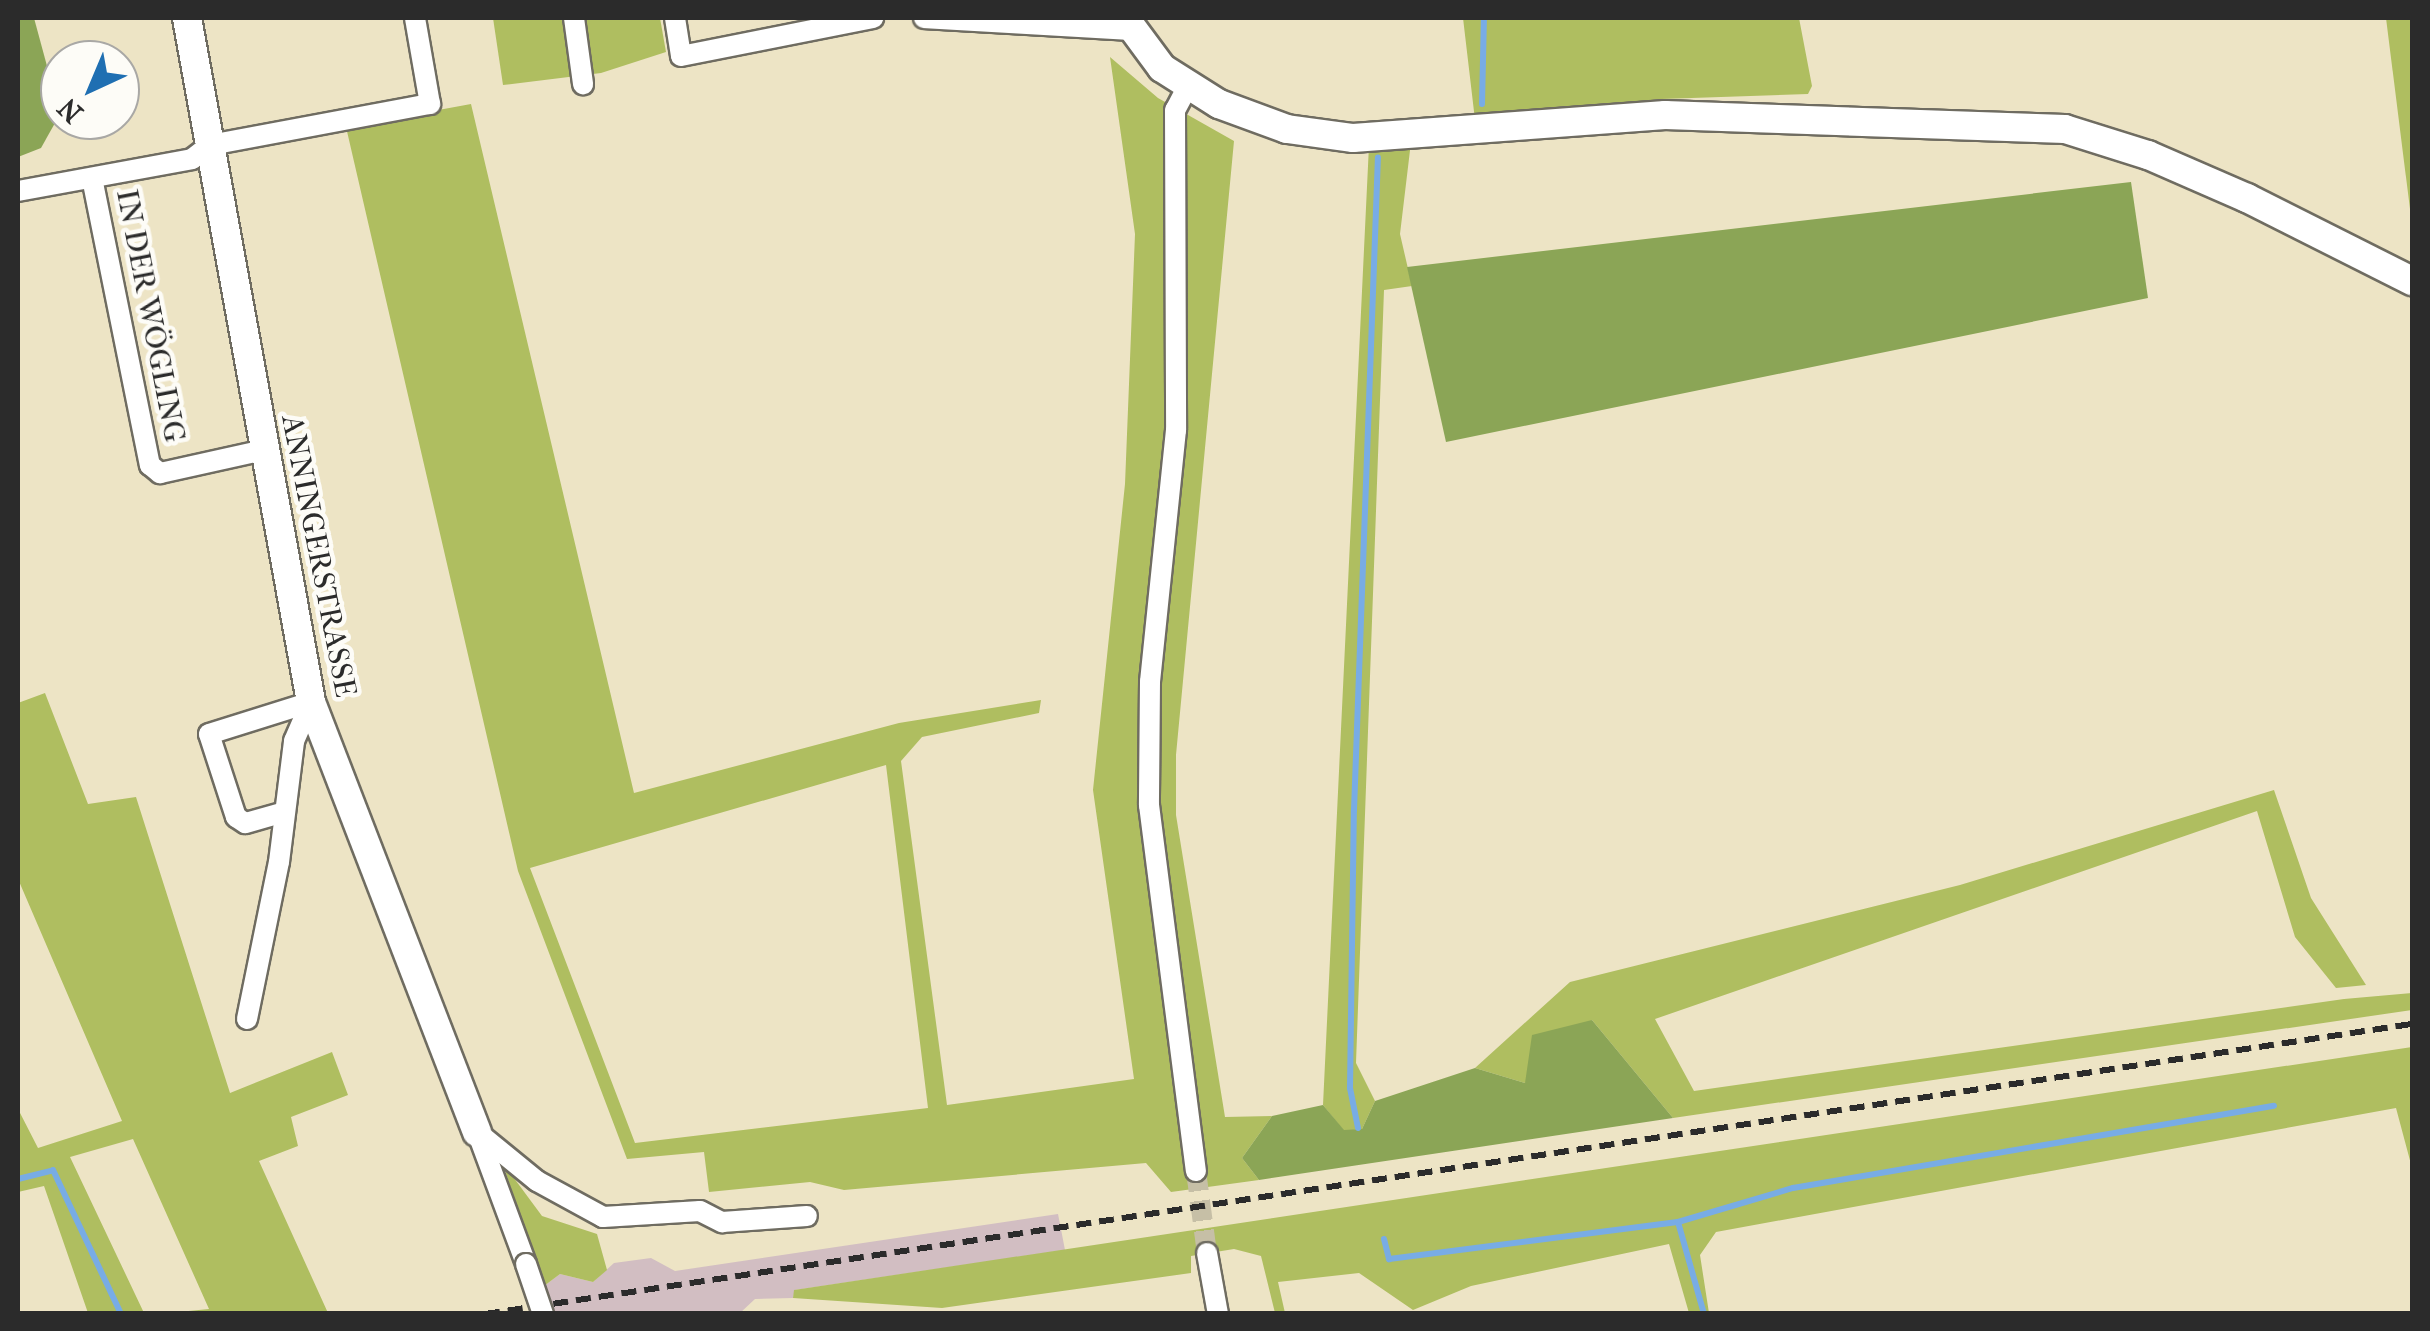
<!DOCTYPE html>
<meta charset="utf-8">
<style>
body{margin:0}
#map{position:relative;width:2430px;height:1331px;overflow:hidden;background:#ede4c5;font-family:"IM FELL French Canon",serif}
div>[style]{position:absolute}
.industrial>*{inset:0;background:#d2bec2}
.green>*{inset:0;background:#afbe60}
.forest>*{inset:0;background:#8ba556}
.stream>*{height:6px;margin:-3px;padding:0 3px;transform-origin:3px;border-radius:3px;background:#78ace5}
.street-tunnel>*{height:20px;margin-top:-10px;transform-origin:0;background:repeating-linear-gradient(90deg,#c6bfa6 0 20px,transparent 0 30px)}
.roads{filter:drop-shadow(2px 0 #6f6c61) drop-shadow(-2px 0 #6f6c61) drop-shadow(0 2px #6f6c61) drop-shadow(0 -2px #6f6c61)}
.street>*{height:20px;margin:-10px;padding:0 10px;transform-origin:10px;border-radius:10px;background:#fff}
.secondary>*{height:28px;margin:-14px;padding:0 14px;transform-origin:14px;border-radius:14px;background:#fff}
.rail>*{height:6px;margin-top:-3px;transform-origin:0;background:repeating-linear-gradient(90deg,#2b2b2b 0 15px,transparent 0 23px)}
.bridges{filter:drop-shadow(2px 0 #6f6c61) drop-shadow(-2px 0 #6f6c61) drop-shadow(0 2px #6f6c61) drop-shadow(0 -2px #6f6c61)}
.street-bridge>*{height:20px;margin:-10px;padding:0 10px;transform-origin:10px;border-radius:10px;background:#fff}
span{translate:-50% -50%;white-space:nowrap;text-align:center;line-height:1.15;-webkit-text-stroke:9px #fdfcf7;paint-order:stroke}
.street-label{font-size:30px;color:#2b2b2b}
.frame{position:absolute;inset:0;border:20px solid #2b2b2b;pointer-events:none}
.north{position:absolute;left:40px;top:40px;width:100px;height:100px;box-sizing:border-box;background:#fdfcf7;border:2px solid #a9a8a5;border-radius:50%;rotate:224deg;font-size:28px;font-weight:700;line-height:40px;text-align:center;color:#2b2b2b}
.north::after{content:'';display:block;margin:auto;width:35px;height:45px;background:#1f6fb2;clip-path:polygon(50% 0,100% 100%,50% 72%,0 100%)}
</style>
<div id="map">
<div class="industrial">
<i style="clip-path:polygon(1058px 1214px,1065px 1250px,795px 1290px,793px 1298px,755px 1299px,740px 1313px,554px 1313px,544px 1286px,560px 1274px,593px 1282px,614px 1263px,651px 1258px,675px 1271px)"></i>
</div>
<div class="green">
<i style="clip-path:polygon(493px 18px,660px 18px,666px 52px,601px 73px,503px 85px)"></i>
<i style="clip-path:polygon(1463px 18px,1799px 18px,1812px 86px,1808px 94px,1662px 99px,1475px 120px)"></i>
<i style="clip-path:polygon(2386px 18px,2412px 18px,2412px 225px)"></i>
<i style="clip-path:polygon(evenodd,1110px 57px,1158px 98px,1234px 141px,1176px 755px,1176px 815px,1225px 1117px,1272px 1116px,1242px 1158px,1259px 1180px,1171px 1192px,1146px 1163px,844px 1190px,810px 1182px,709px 1192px,704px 1152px,627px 1159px,518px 871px,346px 127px,471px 104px,634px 793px,899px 723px,1041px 700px,1039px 713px,922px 737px,901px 761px,947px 1105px,1134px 1079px,1093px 790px,1125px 484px,1135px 234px,1110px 57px,886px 765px,928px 1108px,635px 1143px,530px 868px,886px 765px)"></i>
<i style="clip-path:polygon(1411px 142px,1400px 234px,1412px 286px,1384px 290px,1356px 1063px,1375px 1101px,1362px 1129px,1344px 1131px,1323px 1105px,1369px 145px)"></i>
<i style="clip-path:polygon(45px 693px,88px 804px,136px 797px,230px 1093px,332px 1052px,348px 1095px,291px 1117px,298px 1146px,259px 1161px,328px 1313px,168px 1313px,209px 1309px,133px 1139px,70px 1157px,144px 1313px,88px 1313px,44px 1186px,18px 1192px,18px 1109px,38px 1148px,122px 1121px,18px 879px,18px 703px)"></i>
<i style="clip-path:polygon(2274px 790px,2311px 898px,2366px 985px,2336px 988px,2295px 937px,2257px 811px,1655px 1019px,1694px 1091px,2344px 999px,2412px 993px,2412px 1010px,1673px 1118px,1592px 1020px,1525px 1083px,1475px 1068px,1570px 982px,1960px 885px)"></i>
<i style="clip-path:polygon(2412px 1047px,2412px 1168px,2396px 1108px,1716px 1232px,1700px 1255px,1709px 1313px,1689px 1313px,1669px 1244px,1471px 1286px,1413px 1310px,1359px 1273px,1278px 1282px,1285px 1313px,1275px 1313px,1261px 1256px,1234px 1249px,1191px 1256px,1191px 1273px,942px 1308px,793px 1298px,794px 1290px)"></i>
<i style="clip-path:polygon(502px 1162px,542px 1216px,597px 1234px,607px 1270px,593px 1282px,560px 1274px,544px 1286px)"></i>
</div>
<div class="forest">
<i style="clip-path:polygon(18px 18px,34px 18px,60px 114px,41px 148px,18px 157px)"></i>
<i style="clip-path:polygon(2131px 182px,2148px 298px,1446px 442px,1407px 267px)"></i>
<i style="clip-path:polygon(1592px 1020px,1673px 1118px,1259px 1180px,1242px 1158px,1272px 1116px,1323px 1105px,1344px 1130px,1362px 1129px,1375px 1101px,1475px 1068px,1525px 1083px,1532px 1035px)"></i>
</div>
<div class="stream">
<i style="left:1482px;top:104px;width:86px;rotate:-88.7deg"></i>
<i style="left:1358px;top:1128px;width:41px;rotate:-101.3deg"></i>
<i style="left:1350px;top:1088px;width:278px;rotate:-89.2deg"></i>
<i style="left:1354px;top:810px;width:653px;rotate:-87.9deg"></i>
<i style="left:18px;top:1179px;width:36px;rotate:-14deg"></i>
<i style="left:53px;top:1170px;width:159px;rotate:64.7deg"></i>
<i style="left:1678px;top:1222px;width:96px;rotate:74.2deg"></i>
<i style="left:1384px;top:1239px;width:21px;rotate:76deg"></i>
<i style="left:1389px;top:1259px;width:291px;rotate:-7.3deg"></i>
<i style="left:1678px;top:1222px;width:120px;rotate:-16.5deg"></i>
<i style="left:1793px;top:1188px;width:488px;rotate:-9.7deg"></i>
</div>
<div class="street-tunnel">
<i style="left:1196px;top:1171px;width:83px;rotate:82.4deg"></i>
</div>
<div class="roads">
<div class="street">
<i style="left:574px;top:18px;width:67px;rotate:82.2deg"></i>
<i style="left:675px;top:18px;width:38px;rotate:81deg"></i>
<i style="left:681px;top:56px;width:196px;rotate:-11.2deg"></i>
<i style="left:924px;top:18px;width:206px;rotate:3.3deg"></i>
<i style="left:1188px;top:86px;width:27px;rotate:118deg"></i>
<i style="left:1175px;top:110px;width:320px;rotate:89.8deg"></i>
<i style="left:1176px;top:430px;width:253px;rotate:95.9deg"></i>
<i style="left:1150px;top:682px;width:123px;rotate:90.5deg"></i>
<i style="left:1149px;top:805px;width:369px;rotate:82.7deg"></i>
<i style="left:92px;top:178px;width:293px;rotate:78.6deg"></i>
<i style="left:150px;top:465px;width:13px;rotate:39deg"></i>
<i style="left:160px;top:473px;width:107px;rotate:-12.5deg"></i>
<i style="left:18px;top:191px;width:177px;rotate:-10.4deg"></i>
<i style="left:192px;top:159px;width:23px;rotate:-38deg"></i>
<i style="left:210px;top:145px;width:224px;rotate:-10.6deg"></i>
<i style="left:430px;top:104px;width:87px;rotate:-99.9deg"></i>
<i style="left:281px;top:813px;width:37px;rotate:164deg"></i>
<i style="left:245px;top:823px;width:11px;rotate:-146deg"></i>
<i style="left:236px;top:817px;width:87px;rotate:-108deg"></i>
<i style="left:209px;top:734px;width:107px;rotate:-17.4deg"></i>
<i style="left:247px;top:1019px;width:160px;rotate:-78.5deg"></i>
<i style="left:279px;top:862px;width:122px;rotate:-82.9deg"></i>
<i style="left:294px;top:741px;width:43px;rotate:-66.4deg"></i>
<i style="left:477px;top:1132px;width:77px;rotate:39.2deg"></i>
<i style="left:537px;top:1181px;width:75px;rotate:28.6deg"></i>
<i style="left:603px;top:1217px;width:97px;rotate:-3.5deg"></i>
<i style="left:700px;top:1211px;width:25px;rotate:27deg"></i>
<i style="left:722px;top:1222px;width:85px;rotate:-4deg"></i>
<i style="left:478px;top:1134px;width:139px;rotate:69.7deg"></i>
<i style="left:1207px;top:1253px;width:62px;rotate:79.8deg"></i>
</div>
<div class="secondary">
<i style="left:187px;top:18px;width:695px;rotate:79.72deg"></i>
<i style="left:311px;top:702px;width:461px;rotate:68.9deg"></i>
<i style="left:1125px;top:18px;width:62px;rotate:53.5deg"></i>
<i style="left:1162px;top:68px;width:67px;rotate:32.3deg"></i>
<i style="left:1219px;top:104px;width:72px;rotate:20.2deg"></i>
<i style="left:1287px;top:129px;width:67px;rotate:7.8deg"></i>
<i style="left:1353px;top:138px;width:313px;rotate:-4.2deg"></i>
<i style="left:1665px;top:115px;width:400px;rotate:2deg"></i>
<i style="left:2065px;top:129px;width:87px;rotate:17.4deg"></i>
<i style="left:2148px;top:155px;width:108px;rotate:23.5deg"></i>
<i style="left:2247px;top:198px;width:185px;rotate:26.7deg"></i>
</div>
</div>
<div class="rail">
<i style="left:485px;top:1314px;width:1949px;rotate:-8.56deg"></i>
</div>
<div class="bridges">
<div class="street-bridge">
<i style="left:526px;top:1264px;width:53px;rotate:71.2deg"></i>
</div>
</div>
<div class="street-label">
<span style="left:150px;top:316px;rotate:79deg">IN DER WÖGLING</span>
<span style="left:318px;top:556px;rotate:79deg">ANNINGERSTRASSE</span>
</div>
<div class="frame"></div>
<div class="north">N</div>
</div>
